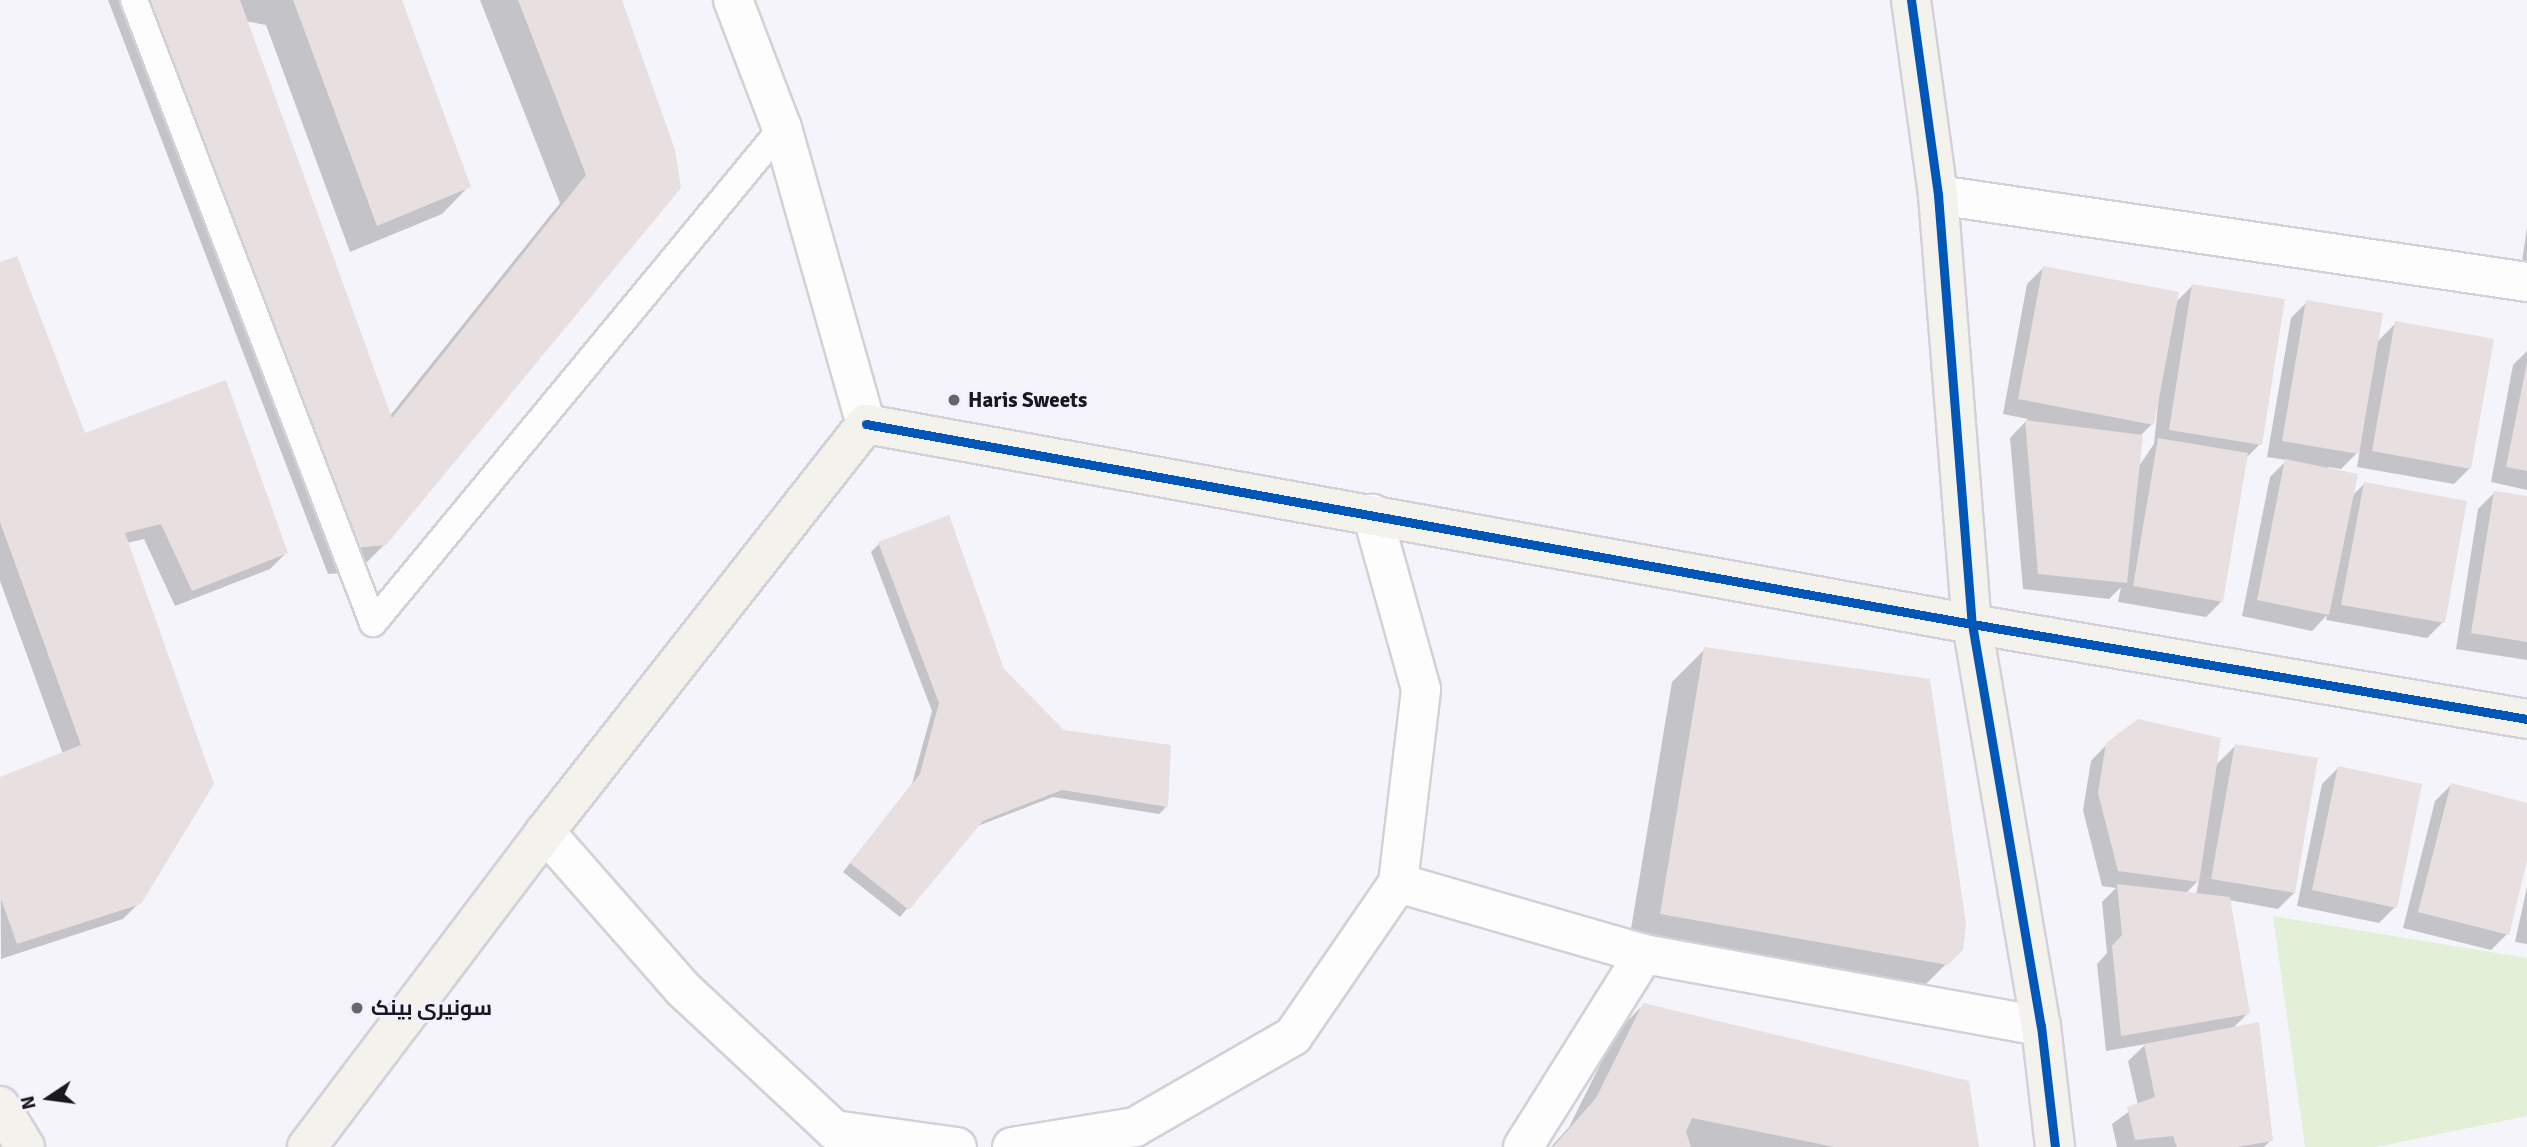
<!DOCTYPE html>
<meta charset="utf-8">
<style>
body{margin:0}
#map{position:relative;width:2527px;height:1147px;overflow:hidden;background:#f5f4fb;font-family:Signika,Cairo,sans-serif}
div>[style]{position:absolute}
.green>*{inset:0;background:#e3f0d8}
.shadow>*{inset:0;background:#0003}
.building>*{inset:0;background:#e8dfe0}
.roads{filter:drop-shadow(2px 0 #d2d1d8) drop-shadow(-2px 0 #d2d1d8) drop-shadow(0 2px #d2d1d8) drop-shadow(0 -2px #d2d1d8)}
.lane>*{height:26px;margin:-13px;padding:0 13px;transform-origin:13px;border-radius:13px;background:#fefdfe}
.street>*{height:38px;margin:-19px;padding:0 19px;transform-origin:19px;border-radius:19px;background:#fefdfe}
.secondary>*{height:38px;margin:-19px;padding:0 19px;transform-origin:19px;border-radius:19px;background:#f4f2ed}
.cycleway>*{height:9px;margin:-4.5px;padding:0 4.5px;transform-origin:4.5px;border-radius:4.5px;background:#0057b8}
.dots>*{width:19px;height:19px;translate:-50% -50%;box-sizing:border-box;border:4px solid #f4f1fe;border-radius:50%}
span{translate:-50% -50%;white-space:nowrap;text-align:center;line-height:1.15;-webkit-text-stroke:5px #f4f1fe;paint-order:stroke}
.poi-label{font-size:21px;color:#1a171f;font-weight:700}
.left{translate:0 -50%;text-align:left}
.north{position:absolute;left:14px;top:1063px;width:70px;height:70px;-webkit-text-stroke:5px #f4f1fe;paint-order:stroke;rotate:257deg;font-size:19px;font-weight:700;line-height:28px;text-align:center;color:#1a171f}
.north::after{content:'';display:block;margin:auto;width:24px;height:32px;background:#1a171f;clip-path:polygon(50% 0,100% 100%,50% 72%,0 100%)}
</style>
<div id="map">
<div class="green">
<i style="clip-path:polygon(2273px 916px,2527px 958px,2527px 1116px,2376px 1147px,2305px 1147px)"></i>
</div>
<div class="shadow">
<i style="clip-path:polygon(108px 0,400px 0,469px 186px,442px 214px,350px 252px,266px 25px,245px 21px,389px 417px,560px 203px,480px 0,620px 0,674px 150px,385px 544px,357px 572px,328px 574px)"></i>
<i style="clip-path:polygon(2527px 227px,2527px 270px,2521px 269px)"></i>
<i style="clip-path:polygon(0 264px,84px 435px,286px 553px,270px 569px,175px 606px,144px 539px,127px 543px,140px 902px,123px 919px,1px 959px,0 779px,63px 754px,0 581px)"></i>
<i style="clip-path:polygon(evenodd,2043px 268px,2175px 303px,2192px 286px,2260px 444px,2245px 459px,2222px 601px,2206px 617px,2118px 602px,2121px 587px,2109px 599px,2023px 589px,2010px 438px,2028px 419px,2003px 414px,2027px 284px,2043px 268px,2161px 376px,2154px 444px,2137px 469px,2141px 435px,2152px 424px,2161px 376px)"></i>
<i style="clip-path:polygon(2307px 302px,2376px 343px,2396px 323px,2470px 468px,2454px 484px,2357px 467px,2360px 450px,2341px 469px,2328px 467px,2351px 497px,2365px 483px,2443px 622px,2427px 638px,2326px 620px,2327px 615px,2312px 631px,2242px 616px,2270px 477px,2287px 460px,2267px 457px,2291px 318px)"></i>
<i style="clip-path:polygon(2527px 351px,2527px 490px,2491px 482px,2513px 365px)"></i>
<i style="clip-path:polygon(2494px 493px,2527px 498px,2527px 660px,2456px 649px,2478px 509px)"></i>
<i style="clip-path:polygon(879px 544px,1063px 731px,1166px 807px,1159px 814px,1053px 797px,975px 827px,900px 917px,843px 872px,912px 784px,932px 711px,871px 552px)"></i>
<i style="clip-path:polygon(1705px 649px,1961px 949px,1913px 997px,1628px 947px,1672px 682px)"></i>
<i style="clip-path:polygon(evenodd,2107px 744px,2216px 765px,2235px 746px,2294px 893px,2278px 909px,2229px 900px,2248px 1013px,2232px 1029px,2271px 1140px,2264px 1147px,2117px 1147px,2112px 1124px,2138px 1105px,2128px 1061px,2146px 1044px,2106px 1051px,2097px 964px,2107px 953px,2102px 902px,2116px 888px,2102px 886px,2083px 810px,2091px 761px,2107px 744px,2199px 880px,2196px 895px,2185px 894px,2199px 880px)"></i>
<i style="clip-path:polygon(2338px 768px,2395px 907px,2379px 923px,2297px 906px,2322px 784px)"></i>
<i style="clip-path:polygon(2451px 785px,2527px 805px,2527px 854px,2507px 934px,2491px 950px,2403px 928px,2435px 801px)"></i>
<i style="clip-path:polygon(2527px 887px,2527px 944px,2515px 942px)"></i>
<i style="clip-path:polygon(1643px 1005px,1977px 1147px,1551px 1147px,1569px 1127px,1616px 1033px)"></i>
</div>
<div class="building">
<i style="clip-path:polygon(145px 0,240px 0,392px 418px,586px 175px,518px 0,622px 0,675px 150px,681px 188px,386px 545px,355px 548px)"></i>
<i style="clip-path:polygon(293px 0,402px 0,471px 187px,377px 226px)"></i>
<i style="clip-path:polygon(17px 256px,85px 433px,226px 380px,288px 553px,192px 591px,161px 524px,125px 533px,214px 784px,141px 904px,17px 944px,0 896px,0 777px,81px 745px,0 522px,0 262px)"></i>
<i style="clip-path:polygon(2043px 266px,2179px 292px,2154px 425px,2018px 399px)"></i>
<i style="clip-path:polygon(2192px 284px,2285px 299px,2262px 445px,2169px 430px)"></i>
<i style="clip-path:polygon(2306px 300px,2383px 313px,2359px 454px,2282px 441px)"></i>
<i style="clip-path:polygon(2395px 321px,2494px 339px,2471px 469px,2372px 451px)"></i>
<i style="clip-path:polygon(2527px 362px,2527px 471px,2506px 467px)"></i>
<i style="clip-path:polygon(2025px 420px,2143px 435px,2127px 583px,2038px 574px)"></i>
<i style="clip-path:polygon(2158px 438px,2248px 453px,2223px 602px,2133px 586px)"></i>
<i style="clip-path:polygon(2285px 459px,2358px 474px,2329px 615px,2257px 600px)"></i>
<i style="clip-path:polygon(2364px 482px,2467px 501px,2445px 623px,2341px 605px)"></i>
<i style="clip-path:polygon(2494px 491px,2527px 496px,2527px 642px,2471px 633px)"></i>
<i style="clip-path:polygon(949px 515px,1004px 669px,1064px 730px,1171px 745px,1168px 807px,1062px 790px,983px 821px,909px 910px,850px 863px,920px 774px,939px 703px,878px 542px)"></i>
<i style="clip-path:polygon(1704px 647px,1930px 679px,1966px 924px,1963px 950px,1948px 965px,1660px 914px)"></i>
<i style="clip-path:polygon(2138px 719px,2221px 738px,2199px 882px,2118px 871px,2098px 793px,2106px 743px)"></i>
<i style="clip-path:polygon(2235px 744px,2318px 758px,2295px 893px,2211px 879px)"></i>
<i style="clip-path:polygon(2338px 766px,2422px 784px,2397px 908px,2312px 890px)"></i>
<i style="clip-path:polygon(2451px 783px,2527px 803px,2527px 861px,2509px 935px,2418px 912px)"></i>
<i style="clip-path:polygon(2117px 884px,2230px 897px,2250px 1014px,2121px 1036px,2112px 946px,2122px 935px)"></i>
<i style="clip-path:polygon(1643px 1003px,1969px 1081px,1979px 1147px,1834px 1147px,1692px 1118px,1686px 1132px,1691px 1147px,1553px 1147px,1596px 1098px)"></i>
<i style="clip-path:polygon(2259px 1022px,2273px 1141px,2237px 1147px,2177px 1147px,2173px 1136px,2135px 1140px,2127px 1107px,2155px 1097px,2144px 1044px)"></i>
</div>
<div class="roads">
<div class="lane">
<i style="left:134px;top:0;width:667px;rotate:69.01deg"></i>
<i style="left:373px;top:623px;width:642px;rotate:-50.43deg"></i>
</div>
<div class="street">
<i style="left:733px;top:0;width:137px;rotate:69.1deg"></i>
<i style="left:782px;top:128px;width:308px;rotate:74.2deg"></i>
<i style="left:1938px;top:195px;width:595px;rotate:8.4deg"></i>
<i style="left:545px;top:832px;width:209px;rotate:48.7deg"></i>
<i style="left:683px;top:989px;width:207px;rotate:43deg"></i>
<i style="left:834px;top:1130px;width:124px;rotate:7.9deg"></i>
<i style="left:1398px;top:883px;width:256px;rotate:16.1deg"></i>
<i style="left:1644px;top:954px;width:403px;rotate:10.3deg"></i>
<i style="left:1012px;top:1147px;width:125px;rotate:-9.2deg"></i>
<i style="left:1135px;top:1127px;width:182px;rotate:-29.9deg"></i>
<i style="left:1293px;top:1036px;width:186px;rotate:-55.5deg"></i>
<i style="left:1398px;top:883px;width:195px;rotate:-83.2deg"></i>
<i style="left:1421px;top:689px;width:182px;rotate:-105.6deg"></i>
<i style="left:1523px;top:1147px;width:228px;rotate:-57.9deg"></i>
</div>
<div class="secondary">
<i style="left:1911px;top:0;width:197px;rotate:82.1deg"></i>
<i style="left:1938px;top:195px;width:430px;rotate:85.5deg"></i>
<i style="left:1972px;top:624px;width:408px;rotate:80.3deg"></i>
<i style="left:2041px;top:1026px;width:122px;rotate:83.4deg"></i>
<i style="left:0;top:1106px;width:48px;rotate:58.6deg"></i>
<i style="left:307px;top:1147px;width:395px;rotate:-52.9deg"></i>
<i style="left:545px;top:832px;width:519px;rotate:-51.81deg"></i>
<i style="left:866px;top:424px;width:1124px;rotate:10.25deg"></i>
<i style="left:1972px;top:624px;width:563px;rotate:9.71deg"></i>
</div>
</div>
<div class="cycleway">
<i style="left:1911px;top:0;width:197px;rotate:82.1deg"></i>
<i style="left:1938px;top:195px;width:430px;rotate:85.5deg"></i>
<i style="left:1972px;top:624px;width:408px;rotate:80.3deg"></i>
<i style="left:2041px;top:1026px;width:122px;rotate:83.4deg"></i>
<i style="left:866px;top:424px;width:1124px;rotate:10.25deg"></i>
<i style="left:1972px;top:624px;width:563px;rotate:9.71deg"></i>
</div>
<div class="dots">
<i style="left:954px;top:400px;background:#67646c"></i>
<i style="left:357px;top:1008px;background:#67646c"></i>
</div>
<div class="poi-label">
<span class="left" style="left:968px;top:400px">Haris Sweets</span>
<span class="left" style="left:371px;top:1008px">سونیری بینک</span>
</div>
<div class="north">N</div>
</div>
